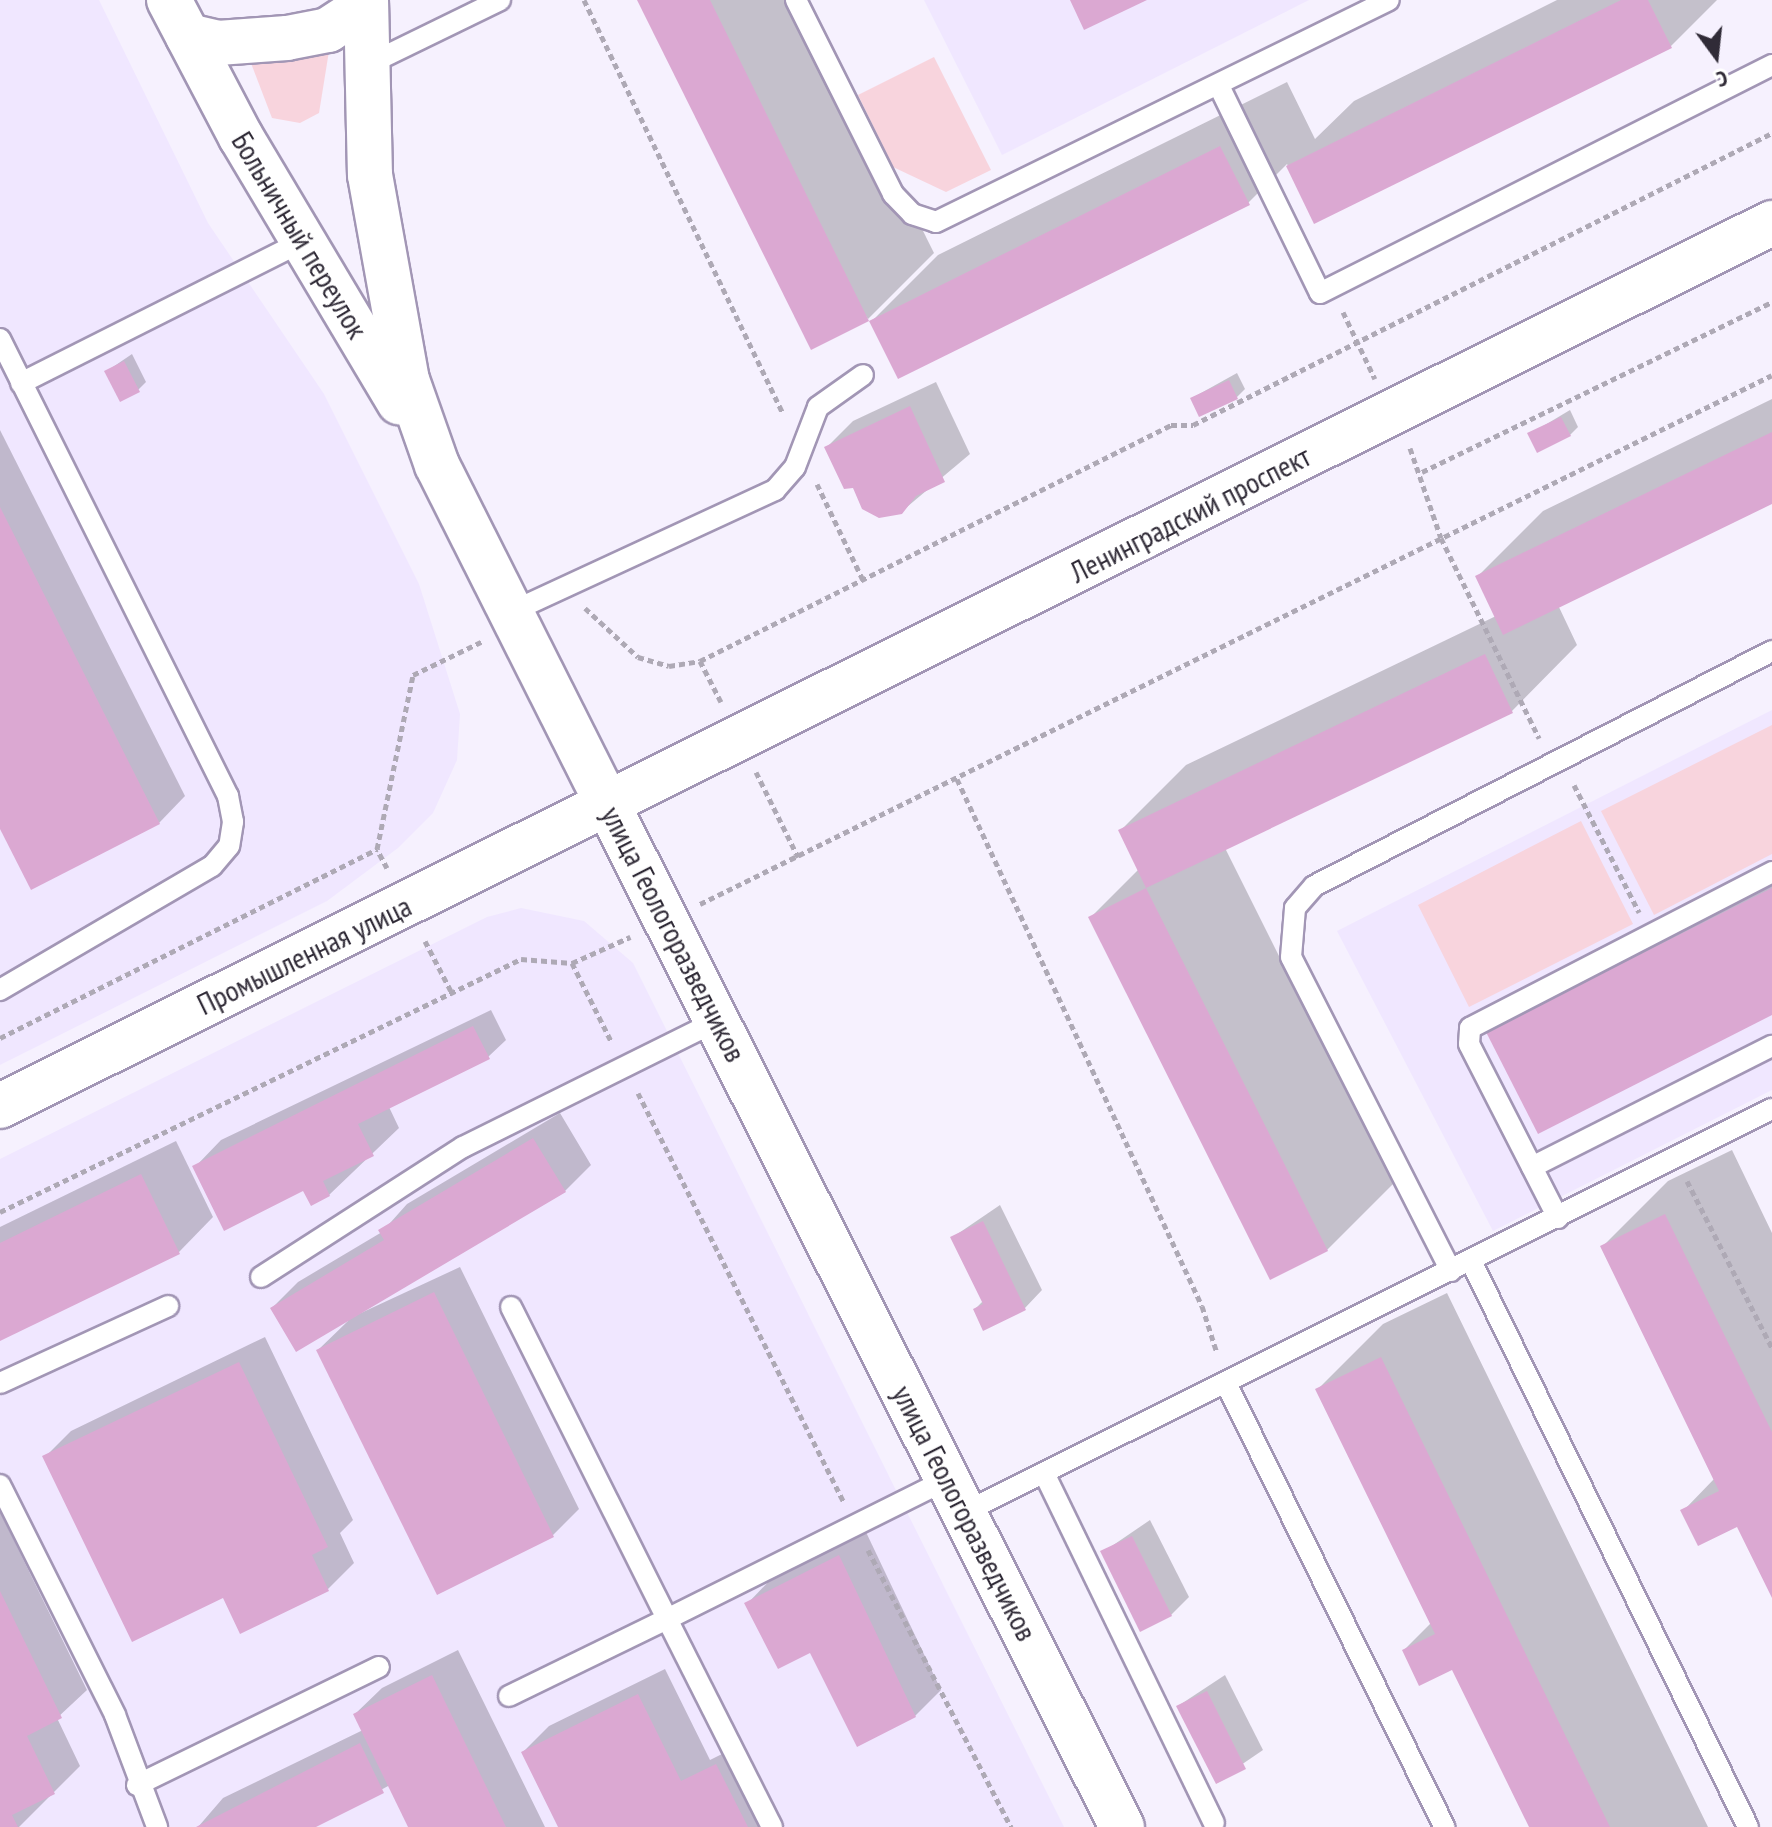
<!DOCTYPE html>
<meta charset="utf-8">
<style>
body{margin:0}
#map{position:relative;width:1772px;height:1827px;overflow:hidden;background:#f6f1fe;font-family:"PT Sans Narrow",sans-serif}
div>[style]{position:absolute}
.built>*{inset:0;background:#f0e7ff}
.green>*{inset:0;background:#f8d4dd}
.shadow>*{inset:0;background:#0003}
.building>*{inset:0;background:#dba8d2}
.path>*{height:5px;margin-top:-2.5px;transform-origin:0;background:repeating-linear-gradient(90deg,#aea9b5 0 6px,transparent 0 10px)}
.roads{filter:drop-shadow(2px 0 #a296b5) drop-shadow(-2px 0 #a296b5) drop-shadow(0 2px #a296b5) drop-shadow(0 -2px #a296b5)}
.service>*{height:20px;margin:-10px;padding:0 10px;transform-origin:10px;border-radius:10px;background:#fff}
.tertiary>*{height:44px;margin:-22px;padding:0 22px;transform-origin:22px;border-radius:22px;background:#fff}
.secondary>*{height:44px;margin:-22px;padding:0 22px;transform-origin:22px;border-radius:22px;background:#fff}
span{translate:-50% -50%;white-space:nowrap;text-align:center;line-height:1.15;-webkit-text-stroke:8px #fff;paint-order:stroke}
.street-label{font-size:30px;color:#302b37}
.north{position:absolute;left:1676px;top:16px;width:80px;height:80px;-webkit-text-stroke:6px #fff;paint-order:stroke;rotate:165deg;font-size:22px;font-weight:700;line-height:32px;text-align:center;color:#302b37}
.north::after{content:'';display:block;margin:auto;width:28px;height:36px;background:#302b37;clip-path:polygon(50% 0,100% 100%,50% 72%,0 100%)}
</style>
<div id="map">
<div class="built">
<i style="clip-path:polygon(0 0,99px 0,208px 223px,324px 394px,419px 584px,460px 714px,457px 760px,433px 813px,398px 848px,327px 901px,0 1065px)"></i>
<i style="clip-path:polygon(924px 0,1309px 0,1002px 155px)"></i>
<i style="clip-path:polygon(1772px 710px,1772px 1090px,1493px 1231px,1337px 931px)"></i>
<i style="clip-path:polygon(521px 908px,584px 921px,633px 963px,1064px 1827px,0 1827px,0 1159px,487px 917px)"></i>
</div>
<div class="green">
<i style="clip-path:polygon(329px 51px,319px 113px,300px 123px,272px 118px,249px 58px)"></i>
<i style="clip-path:polygon(934px 57px,991px 170px,946px 192px,893px 167px,858px 95px)"></i>
<i style="clip-path:polygon(1772px 725px,1772px 854px,1654px 915px,1601px 811px)"></i>
<i style="clip-path:polygon(1581px 821px,1633px 924px,1469px 1007px,1418px 905px)"></i>
</div>
<div class="shadow">
<i style="clip-path:polygon(639px 0,808px 0,934px 253px,868px 319px)"></i>
<i style="clip-path:polygon(1557px 0,1717px 0,1671px 46px,1315px 222px,1287px 164px,1248px 203px,872px 321px,938px 255px,1287px 82px,1315px 139px,1354px 101px)"></i>
<i style="clip-path:polygon(132px 354px,146px 382px,138px 390px,107px 371px)"></i>
<i style="clip-path:polygon(1237px 373px,1245px 389px,1237px 397px,1192px 398px)"></i>
<i style="clip-path:polygon(936px 382px,970px 454px,901px 512px,854px 485px,827px 447px,853px 421px)"></i>
<i style="clip-path:polygon(1772px 399px,1772px 501px,1558px 605px,1577px 645px,1512px 711px,1225px 848px,1393px 1184px,1327px 1250px,1091px 917px,1139px 869px,1120px 831px,1186px 765px,1496px 616px,1477px 577px,1543px 511px)"></i>
<i style="clip-path:polygon(1570px 410px,1578px 427px,1570px 435px,1530px 434px)"></i>
<i style="clip-path:polygon(0 430px,185px 796px,159px 823px,0 824px)"></i>
<i style="clip-path:polygon(1772px 876px,1772px 1013px,1489px 1033px,1515px 1007px)"></i>
<i style="clip-path:polygon(491px 1010px,506px 1040px,488px 1057px,389px 1107px,399px 1128px,329px 1195px,195px 1167px,221px 1140px)"></i>
<i style="clip-path:polygon(560px 1113px,591px 1165px,565px 1191px,348px 1319px,460px 1267px,579px 1509px,553px 1535px,438px 1592px,318px 1350px,348px 1321px,272px 1308px,298px 1282px,382px 1232px,407px 1204px)"></i>
<i style="clip-path:polygon(176px 1141px,213px 1217px,179px 1252px,0 1339px,0 1227px)"></i>
<i style="clip-path:polygon(1732px 1150px,1772px 1233px,1772px 1594px,1738px 1524px,1683px 1511px,1715px 1478px,1602px 1247px,1668px 1181px)"></i>
<i style="clip-path:polygon(1000px 1205px,1042px 1290px,1025px 1308px,975px 1309px,984px 1300px,953px 1237px)"></i>
<i style="clip-path:polygon(1447px 1293px,1708px 1827px,1531px 1827px,1453px 1667px,1404px 1650px,1431px 1623px,1318px 1389px,1383px 1324px)"></i>
<i style="clip-path:polygon(265px 1337px,353px 1520px,340px 1533px,354px 1563px,328px 1589px,241px 1631px,224px 1595px,45px 1457px,71px 1431px)"></i>
<i style="clip-path:polygon(0 1512px,87px 1690px,57px 1718px,80px 1766px,19px 1827px,0 1827px)"></i>
<i style="clip-path:polygon(1150px 1520px,1189px 1597px,1171px 1615px,1103px 1552px)"></i>
<i style="clip-path:polygon(865px 1530px,941px 1690px,915px 1716px,747px 1604px,773px 1577px)"></i>
<i style="clip-path:polygon(458px 1650px,545px 1827px,411px 1827px,390px 1785px,312px 1827px,198px 1827px,223px 1798px,363px 1730px,355px 1714px,382px 1688px)"></i>
<i style="clip-path:polygon(665px 1669px,710px 1760px,734px 1748px,773px 1827px,560px 1827px,523px 1752px,549px 1726px)"></i>
<i style="clip-path:polygon(1225px 1675px,1263px 1750px,1216px 1782px,1178px 1706px)"></i>
</div>
<div class="building">
<i style="clip-path:polygon(637px 0,710px 0,869px 321px,811px 350px)"></i>
<i style="clip-path:polygon(1070px 0,1147px 0,1084px 30px)"></i>
<i style="clip-path:polygon(1621px 0,1648px 0,1672px 48px,1314px 224px,1286px 166px)"></i>
<i style="clip-path:polygon(1220px 146px,1250px 205px,898px 379px,869px 321px)"></i>
<i style="clip-path:polygon(124px 361px,140px 392px,120px 402px,104px 371px)"></i>
<i style="clip-path:polygon(1229px 380px,1238px 399px,1199px 417px,1190px 398px)"></i>
<i style="clip-path:polygon(910px 406px,945px 482px,916px 496px,902px 514px,879px 518px,862px 509px,853px 488px,844px 489px,824px 447px)"></i>
<i style="clip-path:polygon(1561px 417px,1571px 436px,1537px 453px,1527px 433px)"></i>
<i style="clip-path:polygon(1772px 432px,1772px 504px,1503px 635px,1475px 576px)"></i>
<i style="clip-path:polygon(0 507px,160px 824px,31px 890px,0 829px)"></i>
<i style="clip-path:polygon(1485px 654px,1513px 713px,1146px 888px,1118px 830px)"></i>
<i style="clip-path:polygon(1146px 888px,1328px 1251px,1270px 1280px,1088px 917px)"></i>
<i style="clip-path:polygon(1772px 888px,1772px 1015px,1538px 1134px,1486px 1032px)"></i>
<i style="clip-path:polygon(473px 1026px,490px 1059px,358px 1124px,374px 1156px,323px 1181px,330px 1196px,311px 1206px,303px 1191px,224px 1231px,192px 1166px)"></i>
<i style="clip-path:polygon(533px 1138px,566px 1192px,296px 1352px,270px 1308px,384px 1240px,378px 1230px)"></i>
<i style="clip-path:polygon(141px 1174px,180px 1254px,0 1341px,0 1243px)"></i>
<i style="clip-path:polygon(1665px 1214px,1772px 1432px,1772px 1598px,1737px 1527px,1698px 1546px,1680px 1510px,1719px 1491px,1600px 1246px)"></i>
<i style="clip-path:polygon(983px 1221px,1026px 1310px,983px 1331px,973px 1309px,983px 1304px,950px 1237px)"></i>
<i style="clip-path:polygon(434px 1292px,554px 1537px,437px 1595px,316px 1350px)"></i>
<i style="clip-path:polygon(1381px 1357px,1610px 1827px,1529px 1827px,1452px 1670px,1419px 1686px,1402px 1650px,1435px 1634px,1315px 1389px)"></i>
<i style="clip-path:polygon(239px 1362px,328px 1547px,312px 1555px,329px 1591px,240px 1634px,223px 1598px,132px 1642px,42px 1456px)"></i>
<i style="clip-path:polygon(1132px 1536px,1172px 1616px,1140px 1632px,1100px 1551px)"></i>
<i style="clip-path:polygon(839px 1555px,916px 1717px,857px 1747px,810px 1653px,778px 1669px,744px 1603px)"></i>
<i style="clip-path:polygon(0 1591px,62px 1718px,27px 1736px,55px 1794px,12px 1815px,18px 1827px,0 1827px)"></i>
<i style="clip-path:polygon(432px 1675px,506px 1827px,408px 1827px,353px 1714px)"></i>
<i style="clip-path:polygon(1207px 1691px,1246px 1769px,1216px 1784px,1176px 1706px)"></i>
<i style="clip-path:polygon(638px 1694px,681px 1781px,716px 1764px,748px 1827px,558px 1827px,521px 1752px)"></i>
<i style="clip-path:polygon(360px 1743px,384px 1793px,316px 1827px,196px 1827px)"></i>
</div>
<div class="path">
<i style="left:584px;top:0;width:459px;rotate:64.3deg"></i>
<i style="left:1343px;top:312px;width:74px;rotate:64.5deg"></i>
<i style="left:1410px;top:448px;width:95px;rotate:71deg"></i>
<i style="left:1441px;top:538px;width:223px;rotate:63.9deg"></i>
<i style="left:1422px;top:472px;width:389px;rotate:-25.9deg"></i>
<i style="left:817px;top:484px;width:106px;rotate:64.4deg"></i>
<i style="left:585px;top:608px;width:72px;rotate:42.8deg"></i>
<i style="left:638px;top:657px;width:32px;rotate:16deg"></i>
<i style="left:669px;top:666px;width:31px;rotate:-9deg"></i>
<i style="left:700px;top:661px;width:527px;rotate:-26.61deg"></i>
<i style="left:1171px;top:425px;width:22px"></i>
<i style="left:1193px;top:425px;width:648px;rotate:-26.76deg"></i>
<i style="left:700px;top:661px;width:46px;rotate:62.9deg"></i>
<i style="left:756px;top:772px;width:95px;rotate:63.7deg"></i>
<i style="left:957px;top:779px;width:581px;rotate:65.07deg"></i>
<i style="left:1202px;top:1306px;width:49px;rotate:72.3deg"></i>
<i style="left:1574px;top:785px;width:143px;rotate:62.9deg"></i>
<i style="left:387px;top:868px;width:21px;rotate:-118deg"></i>
<i style="left:377px;top:849px;width:178px;rotate:-78.3deg"></i>
<i style="left:413px;top:675px;width:76px;rotate:-25.9deg"></i>
<i style="left:700px;top:904px;width:1195px;rotate:-26.26deg"></i>
<i style="left:425px;top:941px;width:59px;rotate:62.6deg"></i>
<i style="left:572px;top:963px;width:87px;rotate:63.4deg"></i>
<i style="left:0;top:1038px;width:422px;rotate:-26.6deg"></i>
<i style="left:638px;top:1093px;width:458px;rotate:63.3deg"></i>
<i style="left:1687px;top:1181px;width:187px;rotate:63deg"></i>
<i style="left:0;top:1212px;width:579px;rotate:-25.9deg"></i>
<i style="left:521px;top:959px;width:51px;rotate:4.5deg"></i>
<i style="left:572px;top:963px;width:64px;rotate:-24.1deg"></i>
<i style="left:868px;top:1550px;width:312px;rotate:62.7deg"></i>
</div>
<div class="roads">
<div class="service">
<i style="left:796px;top:0;width:217px;rotate:63.4deg"></i>
<i style="left:893px;top:194px;width:28px;rotate:46deg"></i>
<i style="left:912px;top:214px;width:25px;rotate:18deg"></i>
<i style="left:936px;top:222px;width:504px;rotate:-26.11deg"></i>
<i style="left:367px;top:65px;width:148px;rotate:-26deg"></i>
<i style="left:1219px;top:86px;width:230px;rotate:64deg"></i>
<i style="left:1320px;top:293px;width:506px;rotate:-26.77deg"></i>
<i style="left:0;top:339px;width:511px;rotate:63.49deg"></i>
<i style="left:228px;top:796px;width:26px;rotate:79deg"></i>
<i style="left:233px;top:822px;width:24px;rotate:99deg"></i>
<i style="left:229px;top:846px;width:26px;rotate:130deg"></i>
<i style="left:212px;top:866px;width:246px;rotate:149.7deg"></i>
<i style="left:21px;top:383px;width:316px;rotate:-26.7deg"></i>
<i style="left:511px;top:612px;width:291px;rotate:-24.8deg"></i>
<i style="left:775px;top:490px;width:30px;rotate:-49deg"></i>
<i style="left:795px;top:467px;width:64px;rotate:-69deg"></i>
<i style="left:818px;top:407px;width:55px;rotate:-35.4deg"></i>
<i style="left:1532px;top:1167px;width:269px;rotate:-26.8deg"></i>
<i style="left:1558px;top:1218px;width:195px;rotate:-117.1deg"></i>
<i style="left:1469px;top:1044px;width:16px;rotate:-86deg"></i>
<i style="left:1470px;top:1028px;width:340px;rotate:-27.3deg"></i>
<i style="left:1471px;top:1261px;width:630px;rotate:63.92deg"></i>
<i style="left:1451px;top:1271px;width:352px;rotate:-117deg"></i>
<i style="left:1291px;top:957px;width:49px;rotate:-85.3deg"></i>
<i style="left:1295px;top:908px;width:29px;rotate:-49deg"></i>
<i style="left:1314px;top:886px;width:515px;rotate:-27.16deg"></i>
<i style="left:261px;top:1277px;width:240px;rotate:-32.8deg"></i>
<i style="left:463px;top:1147px;width:286px;rotate:-26.4deg"></i>
<i style="left:511px;top:1307px;width:349px;rotate:63.4deg"></i>
<i style="left:667px;top:1619px;width:314px;rotate:-26.5deg"></i>
<i style="left:0;top:1383px;width:185px;rotate:-24.6deg"></i>
<i style="left:1226px;top:1383px;width:495px;rotate:63.8deg"></i>
<i style="left:1044px;top:1473px;width:389px;rotate:64.1deg"></i>
<i style="left:0;top:1485px;width:257px;rotate:63.4deg"></i>
<i style="left:115px;top:1715px;width:120px;rotate:69.4deg"></i>
<i style="left:965px;top:1512px;width:902px;rotate:-26.54deg"></i>
<i style="left:509px;top:1696px;width:176px;rotate:-26deg"></i>
<i style="left:667px;top:1619px;width:233px;rotate:63.2deg"></i>
<i style="left:137px;top:1785px;width:269px;rotate:-26deg"></i>
</div>
<div class="tertiary">
<i style="left:169px;top:0;width:155px;rotate:62.3deg"></i>
<i style="left:241px;top:137px;width:309px;rotate:59.2deg"></i>
<i style="left:366px;top:0;width:175px;rotate:88.7deg"></i>
<i style="left:370px;top:175px;width:208px;rotate:79.8deg"></i>
<i style="left:407px;top:380px;width:90px;rotate:70.6deg"></i>
<i style="left:437px;top:465px;width:381px;rotate:63.3deg"></i>
<i style="left:188px;top:36px;width:31px;rotate:13deg"></i>
<i style="left:218px;top:43px;width:69px;rotate:-4.1deg"></i>
<i style="left:287px;top:38px;width:42px;rotate:-11deg"></i>
<i style="left:328px;top:30px;width:45px;rotate:-33.3deg"></i>
</div>
<div class="secondary">
<i style="left:608px;top:805px;width:1144px;rotate:63.3deg"></i>
<i style="left:0;top:1106px;width:1980px;rotate:-26.49deg"></i>
</div>
</div>
<div class="street-label">
<span style="left:300px;top:235px;rotate:59deg">Больничный переулок</span>
<span style="left:1190px;top:514px;rotate:-27deg">Ленинградский проспект</span>
<span style="left:674px;top:934px;rotate:63deg">улица Геологоразведчиков</span>
<span style="left:304px;top:955px;rotate:-26deg">Промышленная улица</span>
<span style="left:965px;top:1513px;rotate:63deg">улица Геологоразведчиков</span>
</div>
<div class="north">С</div>
</div>
